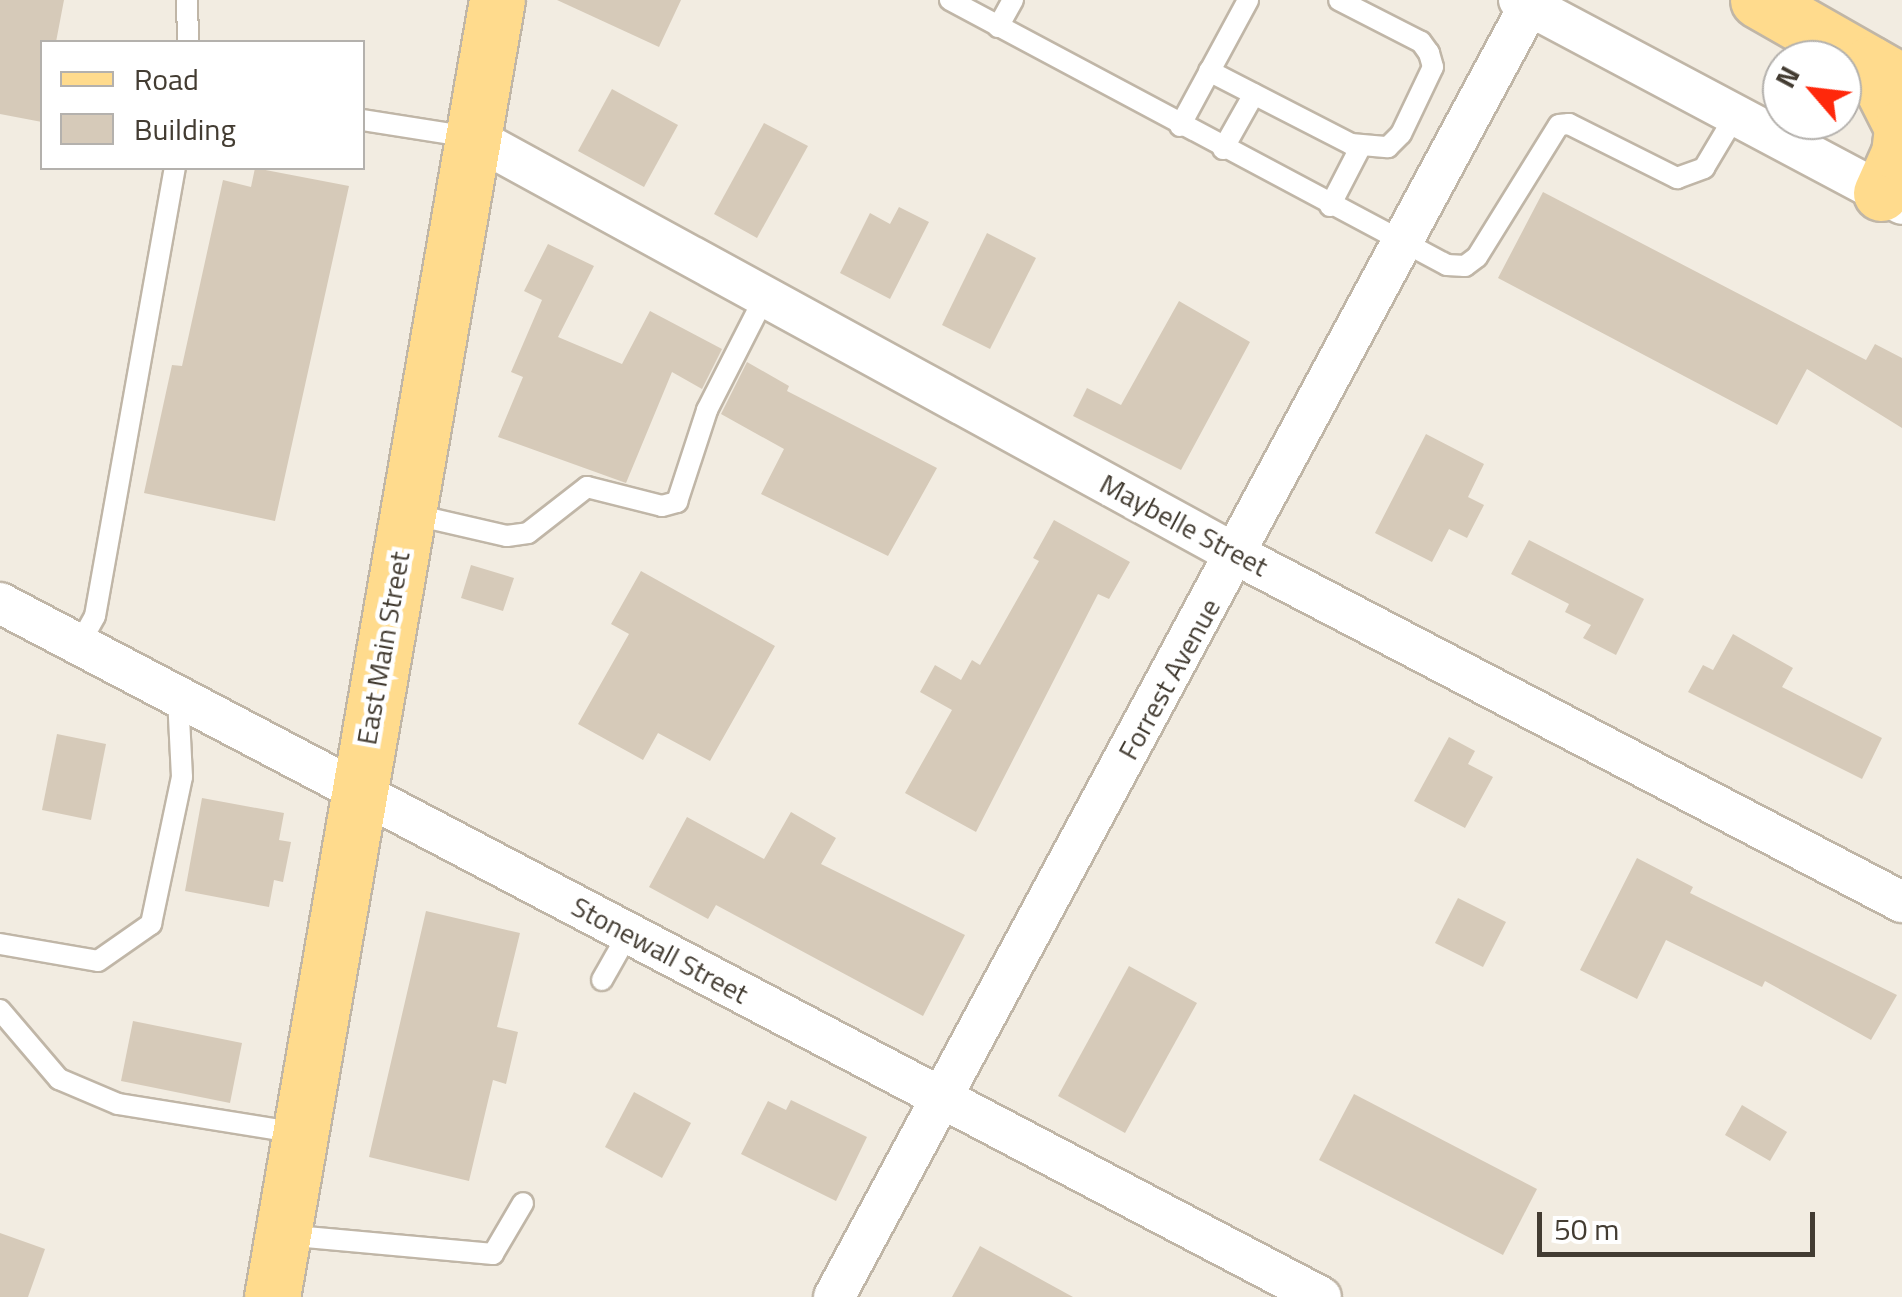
<!DOCTYPE html>
<style>
body{margin:0}
#map{position:relative;width:1902px;height:1297px;overflow:hidden;background:#f2ece1;font-family:"Titillium Web",sans-serif}
div>[style]{position:absolute}
.building>*{inset:0;background:#d6cab9}
.roads{filter:drop-shadow(2px 0 #c0b6a7) drop-shadow(-2px 0 #c0b6a7) drop-shadow(0 2px #c0b6a7) drop-shadow(0 -2px #c0b6a7)}
.service>*{height:20px;margin:-10px;padding:0 10px;transform-origin:10px;border-radius:10px;background:#fff}
.minor>*{height:40px;margin:-20px;padding:0 20px;transform-origin:20px;border-radius:20px;background:#fff}
.primary>*{height:55px;margin:-27.5px;padding:0 27.5px;transform-origin:27.5px;border-radius:27.5px;background:#ffdb8d}
span{translate:-50% -50%;white-space:nowrap;text-align:center;line-height:1.15;-webkit-text-stroke:9px #fff;paint-order:stroke}
.street-label{font-size:28px;color:#433c32}
.legend{position:absolute;left:40px;top:40px;width:325px;height:130px;box-sizing:border-box;background:#fff;border:2px solid #b4b1ad;margin:0;padding:12px 18px;list-style:none;font-size:30px;color:#433c32}
.legend li{display:flex;align-items:center;gap:20px;height:50px}
.legend b{width:50px;border:2px solid #b4b1ad}
.north{position:absolute;left:1762px;top:40px;width:100px;height:100px;box-sizing:border-box;background:#fff;border:2px solid #b4b1ad;border-radius:50%;rotate:298deg;font-size:28px;font-weight:700;line-height:40px;text-align:center;color:#433c32}
.north::after{content:'';display:block;margin:auto;width:35px;height:45px;background:#ff280b;clip-path:polygon(50% 0,100% 100%,50% 72%,0 100%)}
.scale{position:absolute;left:1537px;top:1212px;width:278px;height:45px;box-sizing:border-box;border:5px solid #433c32;border-top:0;padding-left:12px;font-size:30px;line-height:35px;white-space:nowrap;color:#433c32;-webkit-text-stroke:8px #fff;paint-order:stroke}
</style>
<div id="map">
<div class="building">
<i style="clip-path:polygon(0 0,64px 0,56px 42px,42px 42px,42px 122px,0 114px)"></i>
<i style="clip-path:polygon(557px 0,681px 0,659px 47px)"></i>
<i style="clip-path:polygon(612px 89px,678px 125px,644px 187px,578px 151px)"></i>
<i style="clip-path:polygon(764px 123px,808px 146px,757px 238px,714px 214px)"></i>
<i style="clip-path:polygon(255px 168px,349px 186px,275px 521px,144px 493px,172px 365px,182px 366px,223px 180px,251px 187px)"></i>
<i style="clip-path:polygon(1543px 192px,1866px 360px,1875px 344px,1902px 358px,1902px 428px,1807px 369px,1777px 425px,1498px 278px)"></i>
<i style="clip-path:polygon(899px 207px,929px 222px,890px 299px,840px 273px,870px 213px,890px 224px)"></i>
<i style="clip-path:polygon(987px 233px,1036px 258px,990px 349px,942px 325px)"></i>
<i style="clip-path:polygon(548px 244px,594px 266px,558px 337px,622px 364px,650px 311px,722px 349px,702px 389px,672px 372px,626px 483px,498px 437px,523px 377px,511px 372px,542px 300px,524px 291px)"></i>
<i style="clip-path:polygon(1179px 301px,1250px 342px,1181px 470px,1073px 416px,1087px 388px,1121px 405px)"></i>
<i style="clip-path:polygon(747px 362px,789px 386px,787px 391px,937px 468px,888px 556px,761px 494px,784px 449px,721px 414px)"></i>
<i style="clip-path:polygon(1426px 434px,1484px 464px,1468px 497px,1484px 505px,1467px 538px,1449px 529px,1432px 562px,1375px 533px)"></i>
<i style="clip-path:polygon(1054px 520px,1130px 562px,1109px 599px,1098px 594px,976px 832px,905px 793px,952px 710px,920px 692px,935px 665px,961px 680px,972px 660px,980px 665px,1039px 561px,1033px 558px)"></i>
<i style="clip-path:polygon(1529px 540px,1644px 599px,1616px 655px,1583px 638px,1591px 625px,1565px 612px,1569px 604px,1511px 574px)"></i>
<i style="clip-path:polygon(471px 565px,514px 578px,503px 611px,461px 598px)"></i>
<i style="clip-path:polygon(641px 571px,775px 646px,710px 761px,658px 733px,643px 760px,578px 724px,629px 634px,611px 624px)"></i>
<i style="clip-path:polygon(1733px 634px,1793px 668px,1782px 687px,1882px 738px,1862px 779px,1688px 692px,1703px 665px,1713px 670px)"></i>
<i style="clip-path:polygon(57px 734px,106px 744px,91px 820px,42px 810px)"></i>
<i style="clip-path:polygon(1449px 737px,1475px 751px,1468px 764px,1493px 777px,1465px 828px,1414px 801px)"></i>
<i style="clip-path:polygon(202px 798px,284px 813px,279px 840px,291px 842px,283px 882px,274px 880px,269px 907px,185px 891px)"></i>
<i style="clip-path:polygon(791px 812px,836px 838px,821px 864px,965px 935px,923px 1016px,716px 905px,708px 919px,649px 887px,687px 817px,764px 859px)"></i>
<i style="clip-path:polygon(1637px 858px,1693px 887px,1690px 893px,1897px 995px,1871px 1040px,1765px 981px,1762px 987px,1666px 940px,1637px 999px,1580px 970px)"></i>
<i style="clip-path:polygon(1458px 898px,1506px 922px,1483px 967px,1435px 943px)"></i>
<i style="clip-path:polygon(426px 911px,520px 933px,497px 1027px,518px 1032px,506px 1084px,493px 1080px,469px 1181px,369px 1157px)"></i>
<i style="clip-path:polygon(1129px 966px,1197px 1003px,1125px 1133px,1058px 1096px)"></i>
<i style="clip-path:polygon(133px 1021px,242px 1043px,230px 1103px,121px 1081px)"></i>
<i style="clip-path:polygon(634px 1092px,691px 1123px,662px 1178px,605px 1147px)"></i>
<i style="clip-path:polygon(1354px 1094px,1537px 1189px,1503px 1255px,1319px 1160px)"></i>
<i style="clip-path:polygon(791px 1100px,867px 1137px,836px 1201px,741px 1154px,768px 1101px,786px 1110px)"></i>
<i style="clip-path:polygon(1742px 1105px,1787px 1132px,1770px 1161px,1725px 1135px)"></i>
<i style="clip-path:polygon(0 1233px,45px 1249px,28px 1297px,0 1297px)"></i>
<i style="clip-path:polygon(980px 1246px,1073px 1297px,952px 1297px)"></i>
</div>
<div class="roads">
<div class="service">
<i style="left:187px;top:0;width:42px;rotate:88.6deg"></i>
<i style="left:950px;top:0;width:563px;rotate:28.07deg"></i>
<i style="left:1447px;top:265px;width:18px;rotate:3deg"></i>
<i style="left:1465px;top:266px;width:15px;rotate:-37deg"></i>
<i style="left:1477px;top:257px;width:155px;rotate:-58.2deg"></i>
<i style="left:1559px;top:125px;width:10px;rotate:-6deg"></i>
<i style="left:1569px;top:124px;width:121px;rotate:26.6deg"></i>
<i style="left:1677px;top:178px;width:29px;rotate:-20deg"></i>
<i style="left:1704px;top:168px;width:61px;rotate:-59.2deg"></i>
<i style="left:998px;top:27px;width:31px;rotate:-61deg"></i>
<i style="left:1209px;top:71px;width:160px;rotate:27.2deg"></i>
<i style="left:1351px;top:144px;width:37px;rotate:5deg"></i>
<i style="left:1388px;top:147px;width:18px;rotate:-45deg"></i>
<i style="left:1401px;top:134px;width:74px;rotate:-64.5deg"></i>
<i style="left:1433px;top:67px;width:15px;rotate:-106deg"></i>
<i style="left:1429px;top:53px;width:14px;rotate:-126deg"></i>
<i style="left:1421px;top:42px;width:92px;rotate:-152.9deg"></i>
<i style="left:362px;top:120px;width:110px;rotate:8.9deg"></i>
<i style="left:1180px;top:126px;width:143px;rotate:-61.6deg"></i>
<i style="left:1223px;top:149px;width:63px;rotate:-60.6deg"></i>
<i style="left:1330px;top:206px;width:68px;rotate:-62.7deg"></i>
<i style="left:411px;top:514px;width:98px;rotate:12.9deg"></i>
<i style="left:507px;top:536px;width:21px;rotate:-8deg"></i>
<i style="left:528px;top:533px;width:75px;rotate:-37.9deg"></i>
<i style="left:587px;top:487px;width:77px;rotate:14.2deg"></i>
<i style="left:662px;top:506px;width:16px;rotate:-15deg"></i>
<i style="left:677px;top:502px;width:97px;rotate:-71.9deg"></i>
<i style="left:707px;top:410px;width:128px;rotate:-63deg"></i>
<i style="left:79px;top:645px;width:33px;rotate:-61deg"></i>
<i style="left:95px;top:616px;width:455px;rotate:-79.9deg"></i>
<i style="left:0;top:944px;width:99px;rotate:9.8deg"></i>
<i style="left:98px;top:961px;width:65px;rotate:-34.9deg"></i>
<i style="left:151px;top:924px;width:150px;rotate:-78.1deg"></i>
<i style="left:182px;top:777px;width:80px;rotate:-92.9deg"></i>
<i style="left:602px;top:980px;width:53px;rotate:-60.5deg"></i>
<i style="left:0;top:1010px;width:91px;rotate:49.5deg"></i>
<i style="left:59px;top:1079px;width:64px;rotate:23deg"></i>
<i style="left:118px;top:1104px;width:183px;rotate:9.1deg"></i>
<i style="left:284px;top:1235px;width:210px;rotate:5.2deg"></i>
<i style="left:493px;top:1254px;width:59px;rotate:-59.5deg"></i>
</div>
<div class="minor">
<i style="left:1519px;top:0;width:434px;rotate:28deg"></i>
<i style="left:473px;top:137px;width:871px;rotate:28.68deg"></i>
<i style="left:1237px;top:555px;width:750px;rotate:27.56deg"></i>
<i style="left:0;top:603px;width:1492px;rotate:27.72deg"></i>
<i style="left:834px;top:1297px;width:1466px;rotate:-61.7deg"></i>
</div>
<div class="primary">
<i style="left:1758px;top:0;width:166px;rotate:29.7deg"></i>
<i style="left:1870px;top:64px;width:71px;rotate:63.1deg"></i>
<i style="left:1881px;top:193px;width:44px;rotate:-65.8deg"></i>
<i style="left:1899px;top:153px;width:26px;rotate:-83deg"></i>
<i style="left:272px;top:1297px;width:1316px;rotate:-80.16deg"></i>
</div>
</div>
<div class="street-label">
<span style="left:1184px;top:525px;rotate:28deg">Maybelle Street</span>
<span style="left:383px;top:648px;rotate:-80deg">East Main Street</span>
<span style="left:1169px;top:679px;rotate:-61deg">Forrest Avenue</span>
<span style="left:660px;top:950px;rotate:28deg">Stonewall Street</span>
</div>
<ul class="legend">
<li><b style="height:12px;background:#ffdb8d"></b>Road</li>
<li><b style="height:28px;background:#d6cab9"></b>Building</li>
</ul>
<div class="north">N</div>
<div class="scale">50 m</div>
</div>
